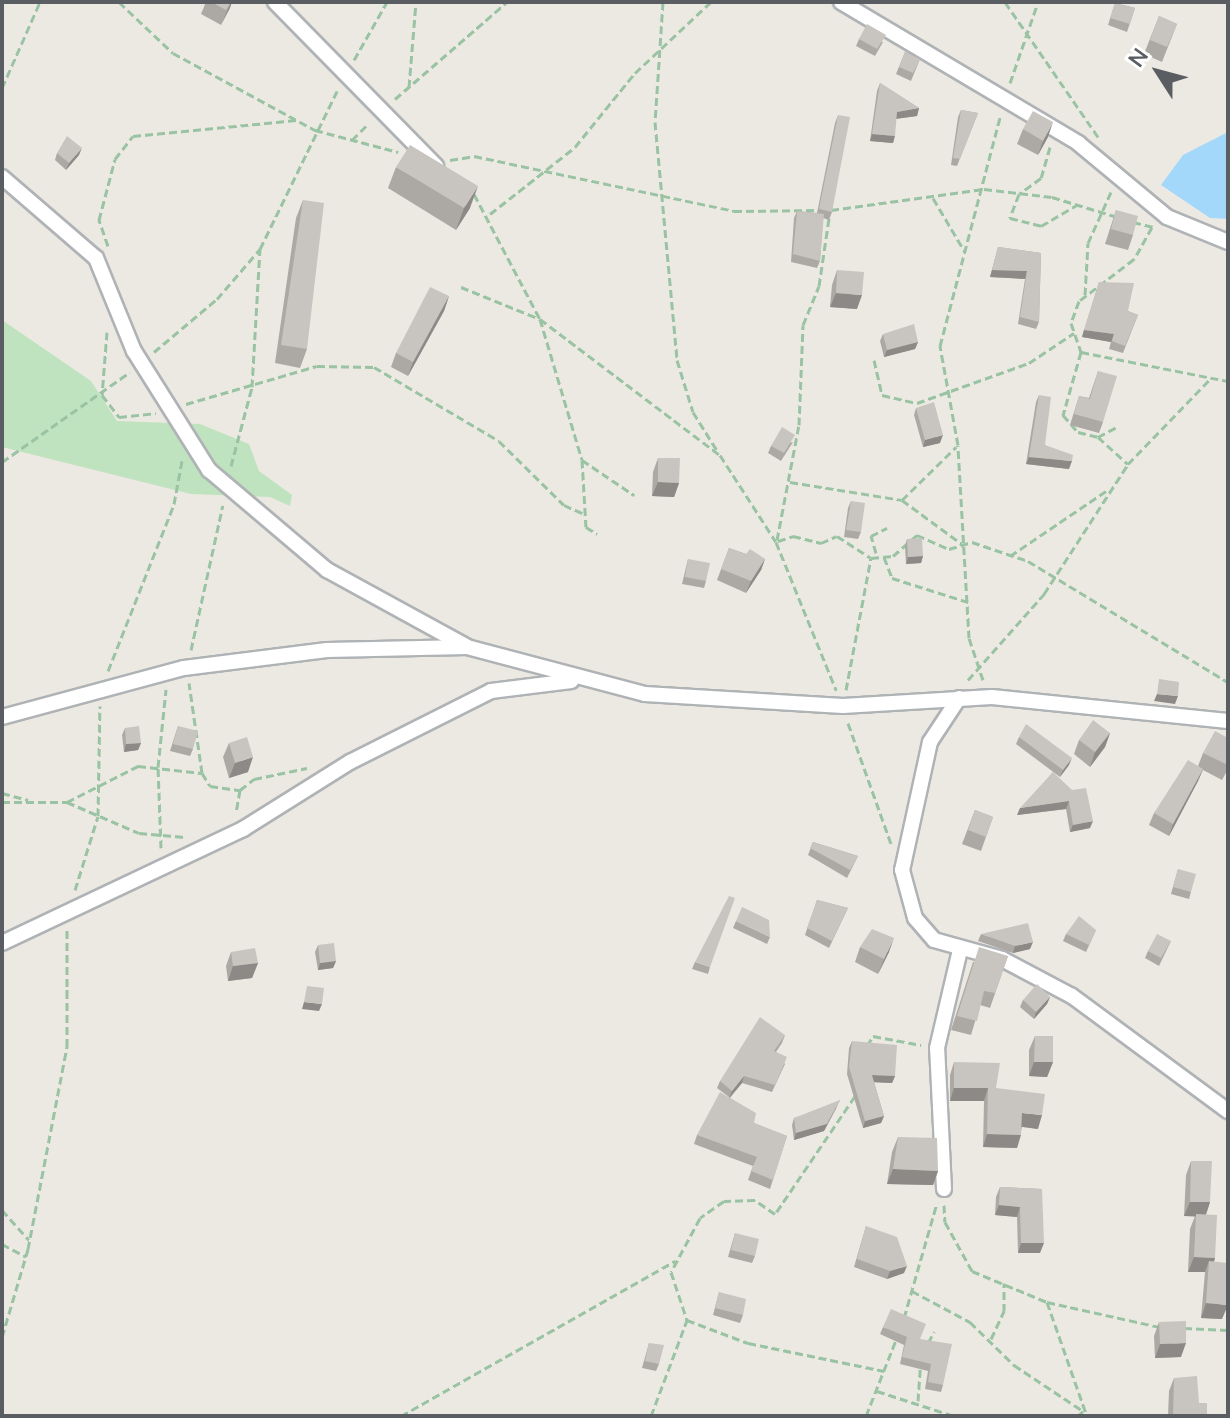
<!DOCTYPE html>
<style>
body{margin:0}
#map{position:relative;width:1230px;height:1418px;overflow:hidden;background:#ece9e2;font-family:"Nunito Sans",sans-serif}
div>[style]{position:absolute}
.green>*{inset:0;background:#c0e3bf}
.water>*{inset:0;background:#a4d8fa}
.path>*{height:3px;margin-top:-1.5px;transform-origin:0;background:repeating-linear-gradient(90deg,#99c3a3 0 8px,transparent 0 12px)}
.roads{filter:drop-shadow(2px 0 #afb3b6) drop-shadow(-2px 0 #afb3b6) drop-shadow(0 2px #afb3b6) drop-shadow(0 -2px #afb3b6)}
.street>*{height:14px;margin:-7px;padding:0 7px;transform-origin:7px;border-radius:7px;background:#fff}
.wall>*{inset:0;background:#aca9a4}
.shaded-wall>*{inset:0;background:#8c8986}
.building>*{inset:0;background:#c8c4bf}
span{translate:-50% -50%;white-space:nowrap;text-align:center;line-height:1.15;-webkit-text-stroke:6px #fff;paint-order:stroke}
.frame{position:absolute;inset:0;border:4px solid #5a5e62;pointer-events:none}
.north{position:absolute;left:1118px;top:32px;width:80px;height:80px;-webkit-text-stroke:6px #fff;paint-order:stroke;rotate:306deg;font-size:22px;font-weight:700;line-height:32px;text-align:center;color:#5a5e62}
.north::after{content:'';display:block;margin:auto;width:28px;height:36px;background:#5a5e62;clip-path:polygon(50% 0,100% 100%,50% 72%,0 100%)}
</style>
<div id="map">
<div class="green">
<i style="clip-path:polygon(2px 320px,91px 381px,117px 421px,200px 424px,249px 444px,259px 471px,292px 495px,290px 506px,270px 497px,191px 494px,2px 447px)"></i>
</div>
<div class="water">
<i style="clip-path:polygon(1228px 132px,1228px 219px,1210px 218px,1161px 185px,1183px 155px)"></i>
</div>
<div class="path">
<i style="left:119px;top:2px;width:74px;rotate:43.4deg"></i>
<i style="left:173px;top:53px;width:162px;rotate:28.5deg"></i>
<i style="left:315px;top:130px;width:86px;rotate:14.8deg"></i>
<i style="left:663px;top:2px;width:120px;rotate:93.8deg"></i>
<i style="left:655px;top:122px;width:239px;rotate:84.7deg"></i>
<i style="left:677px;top:360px;width:54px;rotate:72.9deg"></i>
<i style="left:693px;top:412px;width:47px;rotate:58deg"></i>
<i style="left:1005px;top:2px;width:164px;rotate:55.4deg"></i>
<i style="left:354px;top:60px;width:67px;rotate:-60.4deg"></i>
<i style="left:1010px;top:83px;width:86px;rotate:-70.9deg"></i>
<i style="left:409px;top:87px;width:85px;rotate:-85.3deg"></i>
<i style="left:2px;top:88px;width:94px;rotate:-66.2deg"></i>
<i style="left:395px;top:99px;width:148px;rotate:-40.9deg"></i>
<i style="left:352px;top:140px;width:24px;rotate:-45deg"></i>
<i style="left:1050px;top:147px;width:32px;rotate:106deg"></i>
<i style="left:1041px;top:178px;width:27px;rotate:144deg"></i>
<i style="left:1019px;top:194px;width:26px;rotate:111deg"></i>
<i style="left:1010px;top:218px;width:32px;rotate:14deg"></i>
<i style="left:1041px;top:226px;width:42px;rotate:-30.3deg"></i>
<i style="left:450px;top:160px;width:24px;rotate:-9deg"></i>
<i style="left:474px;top:156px;width:266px;rotate:11.9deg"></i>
<i style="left:734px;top:211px;width:85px;rotate:-0.7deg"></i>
<i style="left:474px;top:194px;width:141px;rotate:62.2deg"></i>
<i style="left:540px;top:319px;width:226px;rotate:37.1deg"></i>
<i style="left:720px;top:455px;width:103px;rotate:57.2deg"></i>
<i style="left:776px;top:542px;width:160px;rotate:67.9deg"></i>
<i style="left:933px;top:198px;width:63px;rotate:59.3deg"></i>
<i style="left:831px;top:210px;width:154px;rotate:-7.8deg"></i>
<i style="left:984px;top:189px;width:68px;rotate:6.7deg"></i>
<i style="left:1052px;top:197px;width:65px;rotate:17deg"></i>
<i style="left:490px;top:214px;width:108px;rotate:-38.2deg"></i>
<i style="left:575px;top:147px;width:95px;rotate:-51deg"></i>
<i style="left:635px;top:73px;width:104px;rotate:-43.1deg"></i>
<i style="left:1133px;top:222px;width:21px;rotate:14deg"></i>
<i style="left:1152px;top:227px;width:37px;rotate:119deg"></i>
<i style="left:1134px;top:259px;width:69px;rotate:142.6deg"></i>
<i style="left:1079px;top:301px;width:23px;rotate:110deg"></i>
<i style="left:1071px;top:323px;width:31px;rotate:71deg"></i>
<i style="left:1081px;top:352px;width:150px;rotate:11.2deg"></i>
<i style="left:108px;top:246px;width:28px;rotate:-109deg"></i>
<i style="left:99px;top:220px;width:63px;rotate:-75.3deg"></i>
<i style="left:115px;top:159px;width:29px;rotate:-52deg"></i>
<i style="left:133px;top:136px;width:164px;rotate:-5.6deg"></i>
<i style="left:461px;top:287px;width:85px;rotate:22.1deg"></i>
<i style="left:540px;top:319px;width:147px;rotate:73.4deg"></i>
<i style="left:582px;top:460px;width:67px;rotate:86.6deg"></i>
<i style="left:586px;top:527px;width:13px;rotate:32deg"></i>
<i style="left:1085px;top:295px;width:52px;rotate:-86.7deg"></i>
<i style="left:1088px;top:243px;width:56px;rotate:-65.7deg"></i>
<i style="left:107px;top:332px;width:63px;rotate:94.5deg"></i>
<i style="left:102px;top:395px;width:28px;rotate:52deg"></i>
<i style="left:119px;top:417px;width:37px;rotate:-6deg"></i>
<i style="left:154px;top:352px;width:82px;rotate:-40.1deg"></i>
<i style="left:217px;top:299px;width:66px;rotate:-49.3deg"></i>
<i style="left:260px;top:249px;width:176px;rotate:-64deg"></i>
<i style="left:1081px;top:352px;width:66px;rotate:105.9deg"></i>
<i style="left:1063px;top:415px;width:23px;rotate:49deg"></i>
<i style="left:1078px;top:432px;width:21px;rotate:14deg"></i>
<i style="left:1098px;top:437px;width:21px;rotate:-28deg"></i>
<i style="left:874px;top:360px;width:36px;rotate:77deg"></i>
<i style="left:882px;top:395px;width:36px;rotate:13deg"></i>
<i style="left:917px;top:403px;width:119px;rotate:-19.7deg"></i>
<i style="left:1029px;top:363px;width:54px;rotate:-33.7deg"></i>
<i style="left:186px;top:404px;width:136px;rotate:-16.2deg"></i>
<i style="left:317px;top:366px;width:57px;rotate:1deg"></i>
<i style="left:374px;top:367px;width:145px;rotate:30.6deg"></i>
<i style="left:499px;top:441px;width:91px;rotate:44.6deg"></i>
<i style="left:564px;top:505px;width:22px;rotate:24deg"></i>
<i style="left:1098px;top:437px;width:40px;rotate:42deg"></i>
<i style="left:582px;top:460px;width:63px;rotate:33.9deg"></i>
<i style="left:2px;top:462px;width:156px;rotate:-35.1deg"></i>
<i style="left:231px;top:466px;width:82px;rotate:-75.1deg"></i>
<i style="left:252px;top:387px;width:138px;rotate:-86.7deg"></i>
<i style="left:790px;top:482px;width:113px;rotate:9.1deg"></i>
<i style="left:902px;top:500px;width:74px;rotate:36.3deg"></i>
<i style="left:902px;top:500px;width:76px;rotate:-44.5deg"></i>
<i style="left:777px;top:540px;width:117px;rotate:-79.2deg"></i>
<i style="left:799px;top:425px;width:100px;rotate:-87.7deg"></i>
<i style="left:803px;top:325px;width:42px;rotate:-67.7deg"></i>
<i style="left:819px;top:286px;width:69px;rotate:-81.6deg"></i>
<i style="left:778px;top:541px;width:16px;rotate:-18deg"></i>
<i style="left:793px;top:536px;width:29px;rotate:14deg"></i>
<i style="left:821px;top:543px;width:17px;rotate:-24deg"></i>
<i style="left:837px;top:536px;width:40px;rotate:32.9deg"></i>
<i style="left:876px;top:553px;width:18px;rotate:-106deg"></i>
<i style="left:871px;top:536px;width:18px;rotate:-27deg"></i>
<i style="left:1010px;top:556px;width:116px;rotate:-34.1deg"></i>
<i style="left:884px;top:557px;width:22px;rotate:69deg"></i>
<i style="left:892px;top:578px;width:80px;rotate:17.5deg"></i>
<i style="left:191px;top:650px;width:148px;rotate:-77.6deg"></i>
<i style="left:108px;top:671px;width:180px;rotate:-68.4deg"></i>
<i style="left:174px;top:504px;width:44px;rotate:-79.5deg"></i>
<i style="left:968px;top:680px;width:115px;rotate:-48.5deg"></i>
<i style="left:1044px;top:594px;width:155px;rotate:-57.1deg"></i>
<i style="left:1128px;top:464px;width:121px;rotate:-46deg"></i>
<i style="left:983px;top:680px;width:44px;rotate:-108.4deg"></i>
<i style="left:969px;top:638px;width:193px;rotate:-93.3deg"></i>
<i style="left:958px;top:445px;width:101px;rotate:-100.3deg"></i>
<i style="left:940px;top:346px;width:237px;rotate:-75.3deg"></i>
<i style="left:846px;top:690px;width:134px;rotate:-79.3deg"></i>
<i style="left:871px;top:558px;width:22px;rotate:-5deg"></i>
<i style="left:893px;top:556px;width:32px;rotate:-41deg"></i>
<i style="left:917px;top:535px;width:35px;rotate:24deg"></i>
<i style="left:949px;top:549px;width:24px;rotate:-17deg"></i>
<i style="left:972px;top:542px;width:59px;rotate:18.7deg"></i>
<i style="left:1028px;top:561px;width:234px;rotate:31.2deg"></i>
<i style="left:848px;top:723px;width:128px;rotate:70.4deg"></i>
<i style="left:202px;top:773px;width:15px;rotate:58deg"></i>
<i style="left:210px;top:786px;width:30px;rotate:8deg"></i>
<i style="left:240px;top:790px;width:22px;rotate:100deg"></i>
<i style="left:240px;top:790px;width:18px;rotate:-38deg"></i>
<i style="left:254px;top:779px;width:54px;rotate:-11.7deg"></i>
<i style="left:2px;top:793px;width:27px;rotate:15deg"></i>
<i style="left:2px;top:802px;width:65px"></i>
<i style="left:67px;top:802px;width:78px;rotate:23.3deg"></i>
<i style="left:139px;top:833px;width:46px;rotate:5deg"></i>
<i style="left:67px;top:802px;width:80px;rotate:-26.9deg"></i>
<i style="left:138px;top:766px;width:64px;rotate:6.2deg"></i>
<i style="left:202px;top:773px;width:91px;rotate:-98.2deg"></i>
<i style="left:161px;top:848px;width:81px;rotate:-92.1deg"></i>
<i style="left:158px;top:767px;width:78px;rotate:-84.1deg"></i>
<i style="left:75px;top:890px;width:77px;rotate:-72.7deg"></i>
<i style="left:98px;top:816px;width:110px;rotate:-89deg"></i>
<i style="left:867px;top:1046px;width:12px;rotate:-59deg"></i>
<i style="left:873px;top:1036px;width:49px;rotate:10.6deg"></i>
<i style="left:855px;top:1096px;width:143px;rotate:124.1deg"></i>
<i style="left:775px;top:1214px;width:24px;rotate:-145deg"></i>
<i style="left:755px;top:1200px;width:31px;rotate:178deg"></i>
<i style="left:724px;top:1201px;width:29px;rotate:145deg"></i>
<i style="left:700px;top:1218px;width:61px;rotate:118.2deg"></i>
<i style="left:671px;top:1272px;width:51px;rotate:71.6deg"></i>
<i style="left:687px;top:1320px;width:65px;rotate:20.7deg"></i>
<i style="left:748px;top:1343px;width:139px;rotate:11.6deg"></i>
<i style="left:944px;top:1205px;width:17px;rotate:87deg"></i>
<i style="left:945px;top:1222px;width:56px;rotate:61.1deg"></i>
<i style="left:972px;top:1271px;width:81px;rotate:22.5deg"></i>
<i style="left:1047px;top:1302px;width:121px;rotate:70.7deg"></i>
<i style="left:2px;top:1210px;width:40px;rotate:48deg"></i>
<i style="left:2px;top:1244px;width:27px;rotate:28deg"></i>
<i style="left:912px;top:1291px;width:66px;rotate:28.1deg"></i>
<i style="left:970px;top:1322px;width:62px;rotate:44.3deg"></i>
<i style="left:1014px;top:1365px;width:83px;rotate:33.7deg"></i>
<i style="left:1083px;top:1411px;width:7px;rotate:135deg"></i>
<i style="left:1047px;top:1302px;width:116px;rotate:12.5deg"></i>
<i style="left:904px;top:1318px;width:120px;rotate:-74deg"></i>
<i style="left:1184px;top:1328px;width:44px;rotate:2.6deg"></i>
<i style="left:2px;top:1337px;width:92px;rotate:-73.5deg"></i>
<i style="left:28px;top:1249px;width:207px;rotate:-79.1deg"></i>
<i style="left:67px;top:1046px;width:117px;rotate:-90deg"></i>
<i style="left:991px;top:1339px;width:31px;rotate:-65deg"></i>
<i style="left:1004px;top:1311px;width:28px;rotate:-90deg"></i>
<i style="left:928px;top:1343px;width:13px;rotate:-61deg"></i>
<i style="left:877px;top:1391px;width:81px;rotate:18deg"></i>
<i style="left:918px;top:1401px;width:32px;rotate:-86deg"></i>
<i style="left:401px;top:1416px;width:315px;rotate:-29.5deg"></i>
<i style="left:651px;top:1416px;width:103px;rotate:-69.4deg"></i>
<i style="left:866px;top:1416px;width:82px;rotate:-68.5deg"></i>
</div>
<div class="roads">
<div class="street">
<i style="left:275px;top:2px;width:230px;rotate:45.5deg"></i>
<i style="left:841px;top:2px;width:276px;rotate:30.7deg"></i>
<i style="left:1078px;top:143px;width:116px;rotate:39.7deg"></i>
<i style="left:1167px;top:217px;width:66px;rotate:22.3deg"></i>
<i style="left:2px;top:177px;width:124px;rotate:40.8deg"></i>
<i style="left:96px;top:258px;width:100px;rotate:67.8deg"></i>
<i style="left:134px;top:351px;width:141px;rotate:57.8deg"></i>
<i style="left:209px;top:470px;width:155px;rotate:40.3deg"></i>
<i style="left:327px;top:570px;width:158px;rotate:28.7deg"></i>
<i style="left:959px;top:698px;width:53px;rotate:123.4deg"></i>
<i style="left:930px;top:742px;width:131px;rotate:102.3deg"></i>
<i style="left:902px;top:870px;width:50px;rotate:74.8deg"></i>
<i style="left:915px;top:918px;width:29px;rotate:49deg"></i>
<i style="left:934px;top:940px;width:71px;rotate:15.6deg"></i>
<i style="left:1002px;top:959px;width:79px;rotate:27.9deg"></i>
<i style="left:1072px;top:996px;width:194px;rotate:36.4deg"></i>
<i style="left:2px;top:717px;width:188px;rotate:-15.1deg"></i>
<i style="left:184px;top:668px;width:144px;rotate:-7.2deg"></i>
<i style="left:327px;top:650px;width:140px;rotate:-1.2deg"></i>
<i style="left:467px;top:647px;width:184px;rotate:14.8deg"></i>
<i style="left:645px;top:694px;width:198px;rotate:3.5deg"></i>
<i style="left:843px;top:706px;width:149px;rotate:-3.5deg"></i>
<i style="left:992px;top:697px;width:237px;rotate:5.8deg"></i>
<i style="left:2px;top:943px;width:267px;rotate:-25.3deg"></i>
<i style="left:243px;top:829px;width:126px;rotate:-32.1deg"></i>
<i style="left:350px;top:762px;width:158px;rotate:-26.7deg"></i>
<i style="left:491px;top:691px;width:81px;rotate:-7.1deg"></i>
<i style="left:944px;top:1189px;width:141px;rotate:-92.8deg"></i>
<i style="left:937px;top:1048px;width:101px;rotate:-76.8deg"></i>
</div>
</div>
<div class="wall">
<i style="clip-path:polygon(206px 2px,232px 2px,221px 25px,201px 14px)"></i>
<i style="clip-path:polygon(1115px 3px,1135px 8px,1127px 32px,1108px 25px)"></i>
<i style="clip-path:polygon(1159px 16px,1177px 24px,1162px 62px,1144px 54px)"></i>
<i style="clip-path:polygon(859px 39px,883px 42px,875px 56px,856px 46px)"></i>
<i style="clip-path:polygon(905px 52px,920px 59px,911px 81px,896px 74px)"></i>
<i style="clip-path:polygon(880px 83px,919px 108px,917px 116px,896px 119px,893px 143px,870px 141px,877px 91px)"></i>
<i style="clip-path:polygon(961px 110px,978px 113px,957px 166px,951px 165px,958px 117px)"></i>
<i style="clip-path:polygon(838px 115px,832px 212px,829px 220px,823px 218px,820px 261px,817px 268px,791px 262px,794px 218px,797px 211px,817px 213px,835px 123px)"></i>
<i style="clip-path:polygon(1023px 129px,1048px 137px,1038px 155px,1017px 144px)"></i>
<i style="clip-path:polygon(57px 153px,79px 155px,66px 170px,55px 160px)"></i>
<i style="clip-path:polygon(396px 167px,470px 208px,456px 230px,388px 188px)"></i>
<i style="clip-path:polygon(303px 200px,307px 349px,300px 368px,275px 363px,296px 218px)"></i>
<i style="clip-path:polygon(1116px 210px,1133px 235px,1128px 250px,1105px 244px)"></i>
<i style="clip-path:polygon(998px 247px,1041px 253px,1039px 322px,1036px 329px,1018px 324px,1025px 279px,990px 277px)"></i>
<i style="clip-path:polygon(837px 270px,857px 309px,830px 307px,832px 285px)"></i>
<i style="clip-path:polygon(1099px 282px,1128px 311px,1138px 315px,1123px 353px,1109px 349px,1111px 342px,1082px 337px)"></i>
<i style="clip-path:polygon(449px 296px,444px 311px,408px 376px,391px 367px,396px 353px)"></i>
<i style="clip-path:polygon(883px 334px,918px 342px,915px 349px,884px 357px,880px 341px)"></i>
<i style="clip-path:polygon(1098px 371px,1103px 422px,1099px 433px,1070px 425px,1079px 396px,1089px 398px)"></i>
<i style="clip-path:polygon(1039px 395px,1045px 445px,1069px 469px,1026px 464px,1036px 402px)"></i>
<i style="clip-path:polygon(916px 408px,940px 443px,923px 447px,914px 415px)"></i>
<i style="clip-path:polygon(793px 442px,781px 461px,768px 453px,771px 446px)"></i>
<i style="clip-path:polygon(658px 458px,679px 483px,674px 497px,652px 496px,653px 472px)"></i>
<i style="clip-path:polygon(851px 501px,861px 532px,858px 539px,844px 537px,848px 508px)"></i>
<i style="clip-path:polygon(907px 539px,923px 556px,921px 563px,906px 564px,905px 546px)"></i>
<i style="clip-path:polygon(729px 548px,746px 554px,765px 559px,761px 570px,746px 593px,717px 580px)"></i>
<i style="clip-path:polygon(688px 559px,706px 581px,704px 588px,682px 584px)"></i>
<i style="clip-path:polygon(178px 726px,193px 749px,190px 756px,170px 751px)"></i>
<i style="clip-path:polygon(125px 728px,141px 743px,138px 750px,124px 752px,122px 735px)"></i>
<i style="clip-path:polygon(1110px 733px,1105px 747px,1090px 767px,1074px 754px,1079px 740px)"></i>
<i style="clip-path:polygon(1019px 737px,1069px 765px,1060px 777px,1016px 744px)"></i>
<i style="clip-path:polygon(1228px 738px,1228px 769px,1222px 780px,1203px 770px,1198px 781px,1169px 836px,1149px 825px,1154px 813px,1198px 766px,1203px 753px)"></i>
<i style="clip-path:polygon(229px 743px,248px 772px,229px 778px,223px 757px)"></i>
<i style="clip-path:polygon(1053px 772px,1090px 828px,1070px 832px,1066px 809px,1017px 815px)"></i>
<i style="clip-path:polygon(975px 810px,993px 817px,981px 851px,962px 844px)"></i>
<i style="clip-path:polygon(813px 842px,858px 856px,847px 878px,808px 855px)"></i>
<i style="clip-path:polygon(1178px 869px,1191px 892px,1189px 899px,1171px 894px)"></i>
<i style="clip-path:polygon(817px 900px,848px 908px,829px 948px,805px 935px)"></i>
<i style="clip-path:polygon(736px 921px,770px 937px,767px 944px,733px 928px)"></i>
<i style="clip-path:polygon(1096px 930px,1086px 952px,1063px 941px,1066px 934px)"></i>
<i style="clip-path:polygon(981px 934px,1030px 949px,1013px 953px,978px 941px)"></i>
<i style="clip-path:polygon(1171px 941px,1159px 966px,1145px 958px,1148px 951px)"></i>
<i style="clip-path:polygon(318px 945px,336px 961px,333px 968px,318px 970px,315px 952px)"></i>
<i style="clip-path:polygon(860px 947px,889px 952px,878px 974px,855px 962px)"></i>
<i style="clip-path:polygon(231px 952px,258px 963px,252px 978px,228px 981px,226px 966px)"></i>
<i style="clip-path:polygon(1008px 956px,990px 1008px,980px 1005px,971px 1035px,951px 1030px,973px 962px)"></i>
<i style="clip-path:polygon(695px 962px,710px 967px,708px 974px,692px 969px)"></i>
<i style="clip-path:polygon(1050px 997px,1047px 1004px,1034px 1019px,1020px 1007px,1023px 1000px)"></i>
<i style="clip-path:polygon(785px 1035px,782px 1043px,776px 1052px,785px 1064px,772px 1092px,742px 1083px,730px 1098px,754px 1123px,787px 1136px,770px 1189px,748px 1180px,753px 1166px,694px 1144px,697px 1135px,729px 1097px,717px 1088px,720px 1081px)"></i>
<i style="clip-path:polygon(1035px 1036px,1053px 1062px,1047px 1077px,1029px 1076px,1029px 1050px)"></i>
<i style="clip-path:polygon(852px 1041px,895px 1076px,892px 1083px,874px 1082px,884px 1116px,881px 1123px,863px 1128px,847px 1074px,849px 1048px)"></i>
<i style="clip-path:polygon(954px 1062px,996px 1088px,1038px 1129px,1022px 1127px,1017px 1148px,983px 1147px,984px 1101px,950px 1101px,950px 1075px)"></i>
<i style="clip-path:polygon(837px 1107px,824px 1131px,794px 1140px,792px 1125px,794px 1118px)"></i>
<i style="clip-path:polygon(898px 1137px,938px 1171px,933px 1185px,887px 1184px,892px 1152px)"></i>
<i style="clip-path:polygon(1191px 1161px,1210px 1202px,1206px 1215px,1215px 1258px,1214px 1262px,1222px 1319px,1201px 1318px,1205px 1272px,1188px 1272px,1190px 1229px,1195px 1216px,1184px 1216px,1186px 1175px)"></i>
<i style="clip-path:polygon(1000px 1187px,1042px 1189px,1040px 1253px,1018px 1253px,1017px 1217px,995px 1215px,996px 1197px)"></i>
<i style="clip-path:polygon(866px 1226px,904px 1273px,887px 1279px,854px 1267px)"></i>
<i style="clip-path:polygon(735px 1233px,755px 1256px,752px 1263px,728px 1257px)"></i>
<i style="clip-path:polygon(719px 1292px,743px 1315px,740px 1323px,713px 1315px)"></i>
<i style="clip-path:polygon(1159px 1322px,1181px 1357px,1155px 1358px,1154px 1336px)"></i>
<i style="clip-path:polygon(883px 1327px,920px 1339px,943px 1385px,941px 1392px,925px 1389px,928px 1371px,900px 1364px,904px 1345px,880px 1334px)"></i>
<i style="clip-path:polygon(649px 1343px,659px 1364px,656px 1371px,642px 1368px)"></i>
<i style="clip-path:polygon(1174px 1378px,1199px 1403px,1207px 1416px,1168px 1416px,1169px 1391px)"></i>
</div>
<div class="shaded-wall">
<i style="clip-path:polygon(231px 2px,232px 2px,230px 8px,221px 25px)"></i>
<i style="clip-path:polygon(919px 108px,917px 116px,894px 119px,897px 112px)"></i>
<i style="clip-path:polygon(1053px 122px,1048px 137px,1038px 155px,1043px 141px)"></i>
<i style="clip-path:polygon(872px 134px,895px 136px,893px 143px,870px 141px)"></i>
<i style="clip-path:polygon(82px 148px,79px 155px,66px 170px,69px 163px)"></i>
<i style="clip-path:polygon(478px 186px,470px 208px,456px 230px,464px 208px)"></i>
<i style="clip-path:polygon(992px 270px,1027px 271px,1025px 279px,990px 277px)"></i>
<i style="clip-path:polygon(836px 293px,862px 295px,857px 309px,830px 307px)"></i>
<i style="clip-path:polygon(449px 296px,444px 311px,408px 376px,413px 362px)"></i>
<i style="clip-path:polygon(1084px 330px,1114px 334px,1111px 342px,1082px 337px)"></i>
<i style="clip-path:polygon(918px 342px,915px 349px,884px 357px,887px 350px)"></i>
<i style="clip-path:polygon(943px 435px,940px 443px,923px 447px,925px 440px)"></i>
<i style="clip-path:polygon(1029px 457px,1072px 461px,1069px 469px,1026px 464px)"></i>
<i style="clip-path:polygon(658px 482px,679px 483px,674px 497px,652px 496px)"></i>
<i style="clip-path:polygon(923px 556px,921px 563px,906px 564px,908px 557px)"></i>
<i style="clip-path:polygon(765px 559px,761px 570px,746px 593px,751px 581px)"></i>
<i style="clip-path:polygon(1157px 694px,1178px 696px,1175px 704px,1154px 701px)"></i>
<i style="clip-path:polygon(1110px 733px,1105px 747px,1090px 767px,1095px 752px)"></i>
<i style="clip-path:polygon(141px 743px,138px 750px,124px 752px,126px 744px)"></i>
<i style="clip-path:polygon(253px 757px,248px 772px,229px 778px,235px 763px)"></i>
<i style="clip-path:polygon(1072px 758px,1069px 765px,1060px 777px,1063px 770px)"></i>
<i style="clip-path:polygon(1203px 769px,1198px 781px,1169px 836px,1173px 824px)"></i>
<i style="clip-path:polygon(1069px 801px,1066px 809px,1017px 815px,1020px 808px)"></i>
<i style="clip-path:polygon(1093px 821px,1090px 828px,1070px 832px,1073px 825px)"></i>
<i style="clip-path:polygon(894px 938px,889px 952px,878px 974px,884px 959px)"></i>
<i style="clip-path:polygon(1033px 942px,1030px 949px,1013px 953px,1015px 946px)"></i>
<i style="clip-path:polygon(336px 961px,333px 968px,318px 970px,320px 963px)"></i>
<i style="clip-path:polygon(258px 963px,252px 978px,228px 981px,233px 966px)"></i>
<i style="clip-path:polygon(1050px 997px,1047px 1004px,1034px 1019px,1036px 1012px)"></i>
<i style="clip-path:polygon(304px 1002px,322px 1004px,319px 1011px,302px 1009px)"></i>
<i style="clip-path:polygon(1034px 1062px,1053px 1062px,1047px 1077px,1029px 1076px)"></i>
<i style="clip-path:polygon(872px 1075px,895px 1076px,892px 1083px,869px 1082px)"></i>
<i style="clip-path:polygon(744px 1076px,742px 1083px,729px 1098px,732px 1091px)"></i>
<i style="clip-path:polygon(954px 1088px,988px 1088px,984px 1101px,950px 1101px)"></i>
<i style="clip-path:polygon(840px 1100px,824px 1131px,794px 1140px,796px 1133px)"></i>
<i style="clip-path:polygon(1022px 1113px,1042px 1115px,1038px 1129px,1017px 1126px)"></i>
<i style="clip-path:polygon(884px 1116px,881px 1123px,863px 1128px,865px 1121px)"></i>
<i style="clip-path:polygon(987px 1134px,1021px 1135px,1017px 1148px,983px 1147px)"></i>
<i style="clip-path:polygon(893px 1169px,938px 1171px,933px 1185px,887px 1184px)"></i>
<i style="clip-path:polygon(1190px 1202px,1210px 1202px,1205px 1217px,1184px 1216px)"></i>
<i style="clip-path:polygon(999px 1205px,1020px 1207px,1017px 1217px,995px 1215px)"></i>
<i style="clip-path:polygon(1021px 1243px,1044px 1243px,1040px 1253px,1018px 1253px)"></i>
<i style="clip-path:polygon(1194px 1257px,1215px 1258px,1210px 1273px,1209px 1261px,1205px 1272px,1188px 1272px)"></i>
<i style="clip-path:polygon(907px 1266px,904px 1273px,887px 1279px,890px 1271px)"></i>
<i style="clip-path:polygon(1206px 1303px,1228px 1305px,1222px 1319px,1201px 1318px)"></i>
<i style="clip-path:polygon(1186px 1343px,1181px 1357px,1155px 1358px,1160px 1344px)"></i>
</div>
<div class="building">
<i style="clip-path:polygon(211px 2px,231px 2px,226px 10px)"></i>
<i style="clip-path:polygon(1115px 3px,1135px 8px,1130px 24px,1110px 18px)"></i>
<i style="clip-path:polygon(1159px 16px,1177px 24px,1167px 47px,1150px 40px)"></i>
<i style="clip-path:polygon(867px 24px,886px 35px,877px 49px,859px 39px)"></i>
<i style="clip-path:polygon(905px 52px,920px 59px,913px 73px,899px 67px)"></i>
<i style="clip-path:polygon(880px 83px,919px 108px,897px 112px,895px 136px,872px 134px)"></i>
<i style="clip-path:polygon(961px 110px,978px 113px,960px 159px,953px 158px)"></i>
<i style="clip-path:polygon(1033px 111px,1053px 122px,1043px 141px,1023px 129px)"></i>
<i style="clip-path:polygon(838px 115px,850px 117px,832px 212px,819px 209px)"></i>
<i style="clip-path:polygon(67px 136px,82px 148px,69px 163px,57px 153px)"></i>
<i style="clip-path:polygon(410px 145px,478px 186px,464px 208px,396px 167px)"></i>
<i style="clip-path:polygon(303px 200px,324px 203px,307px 349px,281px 345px)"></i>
<i style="clip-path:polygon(1116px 210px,1138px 216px,1133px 235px,1111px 229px)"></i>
<i style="clip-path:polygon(797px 211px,824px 214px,820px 261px,793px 254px)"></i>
<i style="clip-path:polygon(998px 247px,1041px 253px,1039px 322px,1020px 317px,1027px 271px,992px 270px)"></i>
<i style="clip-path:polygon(837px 270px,864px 272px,862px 295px,836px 293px)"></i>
<i style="clip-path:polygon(1099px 282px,1134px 283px,1128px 311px,1138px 315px,1125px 346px,1112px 341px,1114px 334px,1084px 330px)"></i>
<i style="clip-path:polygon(430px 287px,449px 296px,413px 362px,396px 353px)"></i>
<i style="clip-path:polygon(914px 324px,918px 342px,887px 350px,883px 334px)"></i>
<i style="clip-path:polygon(1098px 371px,1117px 376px,1103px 422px,1074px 414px,1079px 396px,1090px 399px)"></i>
<i style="clip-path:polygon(1039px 395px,1051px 397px,1045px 445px,1073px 455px,1072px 461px,1029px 457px)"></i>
<i style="clip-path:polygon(934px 402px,943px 435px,925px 440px,916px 408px)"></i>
<i style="clip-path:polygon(782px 427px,795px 435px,784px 453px,771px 446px)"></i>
<i style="clip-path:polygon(658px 458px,680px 458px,679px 483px,658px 482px)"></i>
<i style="clip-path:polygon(851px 501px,865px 503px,861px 532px,846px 530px)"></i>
<i style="clip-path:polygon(922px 538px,923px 556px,908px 557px,907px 539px)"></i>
<i style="clip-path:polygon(729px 548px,746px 554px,750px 549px,765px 559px,751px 581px,721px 569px)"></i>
<i style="clip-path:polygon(688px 559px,710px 563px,706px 581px,685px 577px)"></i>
<i style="clip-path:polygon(1159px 679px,1179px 682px,1178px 696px,1157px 694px)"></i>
<i style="clip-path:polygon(1093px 720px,1110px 733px,1095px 752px,1079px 740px)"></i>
<i style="clip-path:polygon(1026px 724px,1072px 758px,1063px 770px,1019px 737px)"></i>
<i style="clip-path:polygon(139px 726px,141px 743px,126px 744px,125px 728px)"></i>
<i style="clip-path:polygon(178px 726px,198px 731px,193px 749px,173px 744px)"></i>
<i style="clip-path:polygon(1215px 731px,1228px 738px,1228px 765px,1203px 753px)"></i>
<i style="clip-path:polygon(247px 737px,253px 757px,235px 763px,229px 743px)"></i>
<i style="clip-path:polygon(1188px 760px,1203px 769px,1173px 824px,1154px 813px)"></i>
<i style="clip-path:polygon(1053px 772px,1072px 790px,1086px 788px,1093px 821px,1073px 825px,1069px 801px,1020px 808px)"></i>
<i style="clip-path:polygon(975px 810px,993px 817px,986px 837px,968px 830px)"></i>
<i style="clip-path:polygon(813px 842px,858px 856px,850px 870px,810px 848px)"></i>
<i style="clip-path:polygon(1178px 869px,1196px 874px,1191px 892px,1173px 887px)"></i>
<i style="clip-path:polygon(729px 896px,735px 898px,710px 967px,695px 962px)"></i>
<i style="clip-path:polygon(817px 900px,848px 908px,832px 941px,807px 928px)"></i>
<i style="clip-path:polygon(742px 907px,769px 920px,770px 937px,736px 921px)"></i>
<i style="clip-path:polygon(1079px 916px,1096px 930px,1089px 945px,1066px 934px)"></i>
<i style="clip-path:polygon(1028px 923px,1033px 942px,1015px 946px,981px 934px)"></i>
<i style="clip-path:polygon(872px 929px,894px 938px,884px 959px,860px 947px)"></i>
<i style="clip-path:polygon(1157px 934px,1171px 941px,1161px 958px,1148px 951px)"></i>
<i style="clip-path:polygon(334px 943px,336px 961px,320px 963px,318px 945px)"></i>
<i style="clip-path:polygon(979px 947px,1008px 956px,995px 993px,984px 991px,977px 1021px,957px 1016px)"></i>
<i style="clip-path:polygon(255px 948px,258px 963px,233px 966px,231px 952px)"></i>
<i style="clip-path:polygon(1037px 984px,1050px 997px,1036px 1012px,1023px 1000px)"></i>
<i style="clip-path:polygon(307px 986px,324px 988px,322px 1004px,304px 1002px)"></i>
<i style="clip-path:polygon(760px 1017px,785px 1035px,774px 1051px,787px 1057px,775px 1085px,744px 1076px,732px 1091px,720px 1081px)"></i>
<i style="clip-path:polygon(1035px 1036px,1053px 1036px,1053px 1062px,1034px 1062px)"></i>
<i style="clip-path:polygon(852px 1041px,897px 1045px,895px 1076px,872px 1075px,884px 1116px,865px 1121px,849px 1067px)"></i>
<i style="clip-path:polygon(954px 1062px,1000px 1063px,996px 1088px,1045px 1094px,1042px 1115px,1022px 1113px,1021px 1135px,987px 1134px,988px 1088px,954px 1088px)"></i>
<i style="clip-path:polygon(720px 1092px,756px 1113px,754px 1123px,787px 1136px,773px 1180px,751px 1171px,757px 1157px,697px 1135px)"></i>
<i style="clip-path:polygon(840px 1100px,827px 1124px,796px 1133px,794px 1118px)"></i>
<i style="clip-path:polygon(898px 1137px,937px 1138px,938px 1171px,893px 1169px)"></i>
<i style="clip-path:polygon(1191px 1161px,1212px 1161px,1210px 1202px,1190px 1202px)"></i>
<i style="clip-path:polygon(1000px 1187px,1042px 1189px,1044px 1243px,1021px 1243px,1020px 1207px,999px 1205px)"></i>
<i style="clip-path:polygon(1196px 1214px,1217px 1215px,1215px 1258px,1194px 1257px)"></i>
<i style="clip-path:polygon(866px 1226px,897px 1237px,907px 1266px,890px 1271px,857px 1259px)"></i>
<i style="clip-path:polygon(735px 1233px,759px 1239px,755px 1256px,731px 1250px)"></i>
<i style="clip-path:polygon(1209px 1261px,1228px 1263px,1228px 1305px,1206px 1303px)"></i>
<i style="clip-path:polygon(719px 1292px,746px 1299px,743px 1315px,715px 1308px)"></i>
<i style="clip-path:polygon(891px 1309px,926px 1324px,920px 1339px,952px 1344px,943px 1385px,928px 1382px,931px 1364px,902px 1357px,907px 1337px,883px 1327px)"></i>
<i style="clip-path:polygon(1186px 1321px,1186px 1343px,1160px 1344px,1159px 1322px)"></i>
<i style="clip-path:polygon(649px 1343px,664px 1345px,659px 1364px,645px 1361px)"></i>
<i style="clip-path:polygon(1197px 1376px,1199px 1403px,1207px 1403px,1207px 1416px,1173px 1416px,1174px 1378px)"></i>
</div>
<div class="frame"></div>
<div class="north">N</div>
</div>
